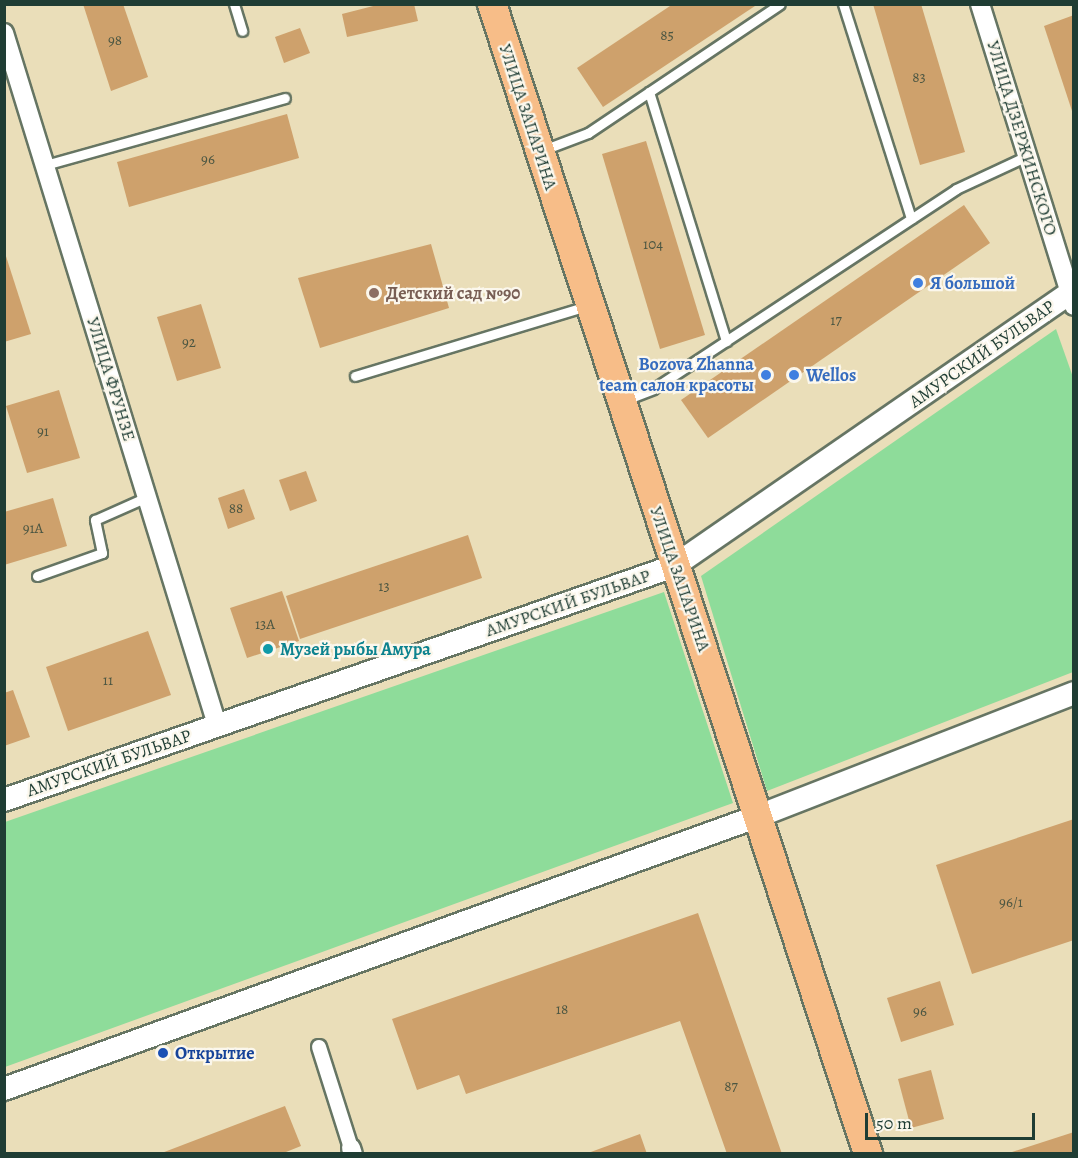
<!DOCTYPE html>
<meta charset="utf-8">
<style>
body{margin:0}
#map{position:relative;width:1078px;height:1158px;overflow:hidden;background:#eadeb9;font-family:Alegreya,serif}
div>[style]{position:absolute}
.green>*{inset:0;background:#8edc9a}
.building>*{inset:0;background:#cea16c}
.roads{filter:drop-shadow(2px 0 #667563) drop-shadow(-2px 0 #667563) drop-shadow(0 2px #667563) drop-shadow(0 -2px #667563)}
.service>*{height:9px;margin:-4.5px;padding:0 4.5px;transform-origin:4.5px;border-radius:4.5px;background:#fff}
.pedestrian>*{height:14px;margin:-7px;padding:0 7px;transform-origin:7px;border-radius:7px;background:#fff}
.minor>*{height:18px;margin:-9px;padding:0 9px;transform-origin:9px;border-radius:9px;background:#fff}
.tertiary>*{height:22px;margin:-11px;padding:0 11px;transform-origin:11px;border-radius:11px;background:#fff}
.primary>*{height:28px;margin:-14px;padding:0 14px;transform-origin:14px;border-radius:14px;background:#f7bd88}
.dots>*{width:16px;height:16px;translate:-50% -50%;box-sizing:border-box;border:3px solid #fbf7ec;border-radius:50%}
span{translate:-50% -50%;white-space:nowrap;text-align:center;line-height:1.15;-webkit-text-stroke:4.5px #fbf7ec;paint-order:stroke}
.number-label{font-size:15px;color:#4b5642}
.number-label span{-webkit-text-stroke-width:0}
.street-label{font-size:18px;color:#1f3d34}
.shop-label{font-size:18px;color:#366cbe;font-weight:700}
.left{translate:0 -50%;text-align:left}
.right{translate:-100% -50%;text-align:right}
.education-label{font-size:18px;color:#785e54;font-weight:700}
.culture-label{font-size:18px;color:#0d838f;font-weight:700}
.transit-label{font-size:18px;color:#164399;font-weight:700}
.frame{position:absolute;inset:0;border:6px solid #1f3d34;pointer-events:none}
.scale{position:absolute;left:865px;top:1113px;width:170px;height:27px;box-sizing:border-box;border:3px solid #1f3d34;border-top:0;padding-left:8px;font-size:18px;line-height:21px;white-space:nowrap;color:#1f3d34;-webkit-text-stroke:4px #fbf7ec;paint-order:stroke}
</style>
<div id="map">
<div class="green">
<i style="clip-path:polygon(1056px 329px,1074px 380px,1073px 672px,767px 791px,701px 576px)"></i>
<i style="clip-path:polygon(664px 592px,733px 803px,5px 1067px,5px 822px)"></i>
</div>
<div class="building">
<i style="clip-path:polygon(83px 4px,123px 4px,148px 77px,111px 91px)"></i>
<i style="clip-path:polygon(381px 4px,414px 4px,418px 21px,347px 37px,342px 14px)"></i>
<i style="clip-path:polygon(673px 4px,758px 4px,603px 107px,577px 68px)"></i>
<i style="clip-path:polygon(873px 4px,921px 4px,965px 152px,920px 165px)"></i>
<i style="clip-path:polygon(1074px 15px,1074px 114px,1073px 114px,1044px 26px)"></i>
<i style="clip-path:polygon(300px 28px,310px 53px,284px 63px,275px 37px)"></i>
<i style="clip-path:polygon(287px 114px,299px 158px,129px 207px,117px 162px)"></i>
<i style="clip-path:polygon(646px 141px,705px 335px,660px 349px,602px 154px)"></i>
<i style="clip-path:polygon(964px 205px,990px 243px,708px 438px,681px 400px)"></i>
<i style="clip-path:polygon(431px 244px,449px 308px,320px 348px,298px 278px)"></i>
<i style="clip-path:polygon(4px 250px,31px 334px,4px 342px)"></i>
<i style="clip-path:polygon(201px 304px,221px 368px,177px 381px,157px 317px)"></i>
<i style="clip-path:polygon(59px 390px,80px 458px,27px 473px,6px 406px)"></i>
<i style="clip-path:polygon(306px 471px,317px 501px,290px 511px,279px 480px)"></i>
<i style="clip-path:polygon(244px 489px,255px 519px,228px 529px,218px 498px)"></i>
<i style="clip-path:polygon(53px 498px,67px 546px,4px 565px,4px 512px)"></i>
<i style="clip-path:polygon(468px 535px,482px 578px,300px 639px,286px 596px)"></i>
<i style="clip-path:polygon(282px 591px,299px 641px,247px 658px,230px 608px)"></i>
<i style="clip-path:polygon(148px 631px,171px 695px,68px 731px,46px 667px)"></i>
<i style="clip-path:polygon(13px 690px,30px 737px,4px 746px,4px 693px)"></i>
<i style="clip-path:polygon(1074px 819px,1074px 940px,972px 974px,936px 865px)"></i>
<i style="clip-path:polygon(698px 913px,782px 1154px,727px 1154px,680px 1021px,466px 1094px,459px 1075px,417px 1090px,392px 1019px)"></i>
<i style="clip-path:polygon(940px 981px,954px 1025px,901px 1042px,887px 998px)"></i>
<i style="clip-path:polygon(931px 1070px,944px 1119px,911px 1128px,898px 1079px)"></i>
<i style="clip-path:polygon(285px 1106px,301px 1146px,281px 1154px,159px 1154px)"></i>
<i style="clip-path:polygon(1074px 1132px,1074px 1154px,1010px 1154px,1009px 1153px)"></i>
<i style="clip-path:polygon(640px 1134px,647px 1154px,588px 1154px,588px 1153px)"></i>
</div>
<div class="roads">
<div class="service">
<i style="left:234px;top:4px;width:28px;rotate:73deg"></i>
<i style="left:843px;top:4px;width:225px;rotate:72.4deg"></i>
<i style="left:649px;top:92px;width:261px;rotate:72.8deg"></i>
<i style="left:543px;top:150px;width:48px;rotate:-20.7deg"></i>
<i style="left:588px;top:133px;width:231px;rotate:-33.9deg"></i>
<i style="left:45px;top:165px;width:249px;rotate:-15.6deg"></i>
<i style="left:355px;top:376px;width:242px;rotate:-16.8deg"></i>
<i style="left:625px;top:400px;width:30px;rotate:-21deg"></i>
<i style="left:653px;top:389px;width:363px;rotate:-33.4deg"></i>
<i style="left:956px;top:189px;width:78px;rotate:-24.9deg"></i>
<i style="left:37px;top:576px;width:69px;rotate:-19.5deg"></i>
<i style="left:102px;top:553px;width:34px;rotate:-102deg"></i>
<i style="left:95px;top:520px;width:57px;rotate:-23.9deg"></i>
</div>
<div class="pedestrian">
<i style="left:319px;top:1047px;width:106px;rotate:72.4deg"></i>
</div>
<div class="minor">
<i style="left:980px;top:4px;width:316px;rotate:72.7deg"></i>
<i style="left:4px;top:33px;width:724px;rotate:72.89deg"></i>
<i style="left:351px;top:1148px;width:6px;rotate:72deg"></i>
</div>
<div class="tertiary">
<i style="left:4px;top:800px;width:710px;rotate:-19.25deg"></i>
<i style="left:674px;top:566px;width:486px;rotate:-34.6deg"></i>
<i style="left:4px;top:1089px;width:800px;rotate:-19.89deg"></i>
<i style="left:756px;top:817px;width:341px;rotate:-21.3deg"></i>
</div>
<div class="primary">
<i style="left:492px;top:4px;width:1210px;rotate:71.89deg"></i>
</div>
</div>
<div class="dots">
<i style="left:918px;top:283px;background:#3f7fe0"></i>
<i style="left:374px;top:293px;background:#8d6e63"></i>
<i style="left:766px;top:375px;background:#3f7fe0"></i>
<i style="left:794px;top:375px;background:#3f7fe0"></i>
<i style="left:268px;top:649px;background:#0f9aa8"></i>
<i style="left:163px;top:1053px;background:#1a4fb4"></i>
</div>
<div class="number-label">
<span style="left:667px;top:36px">85</span>
<span style="left:115px;top:41px">98</span>
<span style="left:919px;top:78px">83</span>
<span style="left:208px;top:160px">96</span>
<span style="left:653px;top:245px">104</span>
<span style="left:836px;top:321px">17</span>
<span style="left:189px;top:343px">92</span>
<span style="left:43px;top:432px">91</span>
<span style="left:236px;top:509px">88</span>
<span style="left:33px;top:529px">91А</span>
<span style="left:384px;top:587px">13</span>
<span style="left:265px;top:625px">13А</span>
<span style="left:108px;top:681px">11</span>
<span style="left:1011px;top:903px">96/1</span>
<span style="left:562px;top:1010px">18</span>
<span style="left:920px;top:1012px">96</span>
<span style="left:731px;top:1087px">87</span>
</div>
<div class="street-label">
<span style="left:528px;top:117px;rotate:72deg">УЛИЦА ЗАПАРИНА</span>
<span style="left:1022px;top:138px;rotate:73deg">УЛИЦА ДЗЕРЖИНСКОГО</span>
<span style="left:982px;top:354px;rotate:-35deg">АМУРСКИЙ БУЛЬВАР</span>
<span style="left:111px;top:379px;rotate:73deg">УЛИЦА ФРУНЗЕ</span>
<span style="left:680px;top:579px;rotate:71deg">УЛИЦА ЗАПАРИНА</span>
<span style="left:568px;top:603px;rotate:-19deg">АМУРСКИЙ БУЛЬВАР</span>
<span style="left:109px;top:763px;rotate:-19deg">АМУРСКИЙ БУЛЬВАР</span>
</div>
<div class="shop-label">
<span class="left" style="left:930px;top:283px">Я большой</span>
<span class="right" style="left:754px;top:375px">Bozova Zhanna<br>team салон красоты</span>
<span class="left" style="left:806px;top:375px">Wellos</span>
</div>
<div class="education-label">
<span class="left" style="left:386px;top:293px">Детский сад №90</span>
</div>
<div class="culture-label">
<span class="left" style="left:280px;top:649px">Музей рыбы Амура</span>
</div>
<div class="transit-label">
<span class="left" style="left:175px;top:1053px">Открытие</span>
</div>
<div class="frame"></div>
<div class="scale">50 m</div>
</div>
